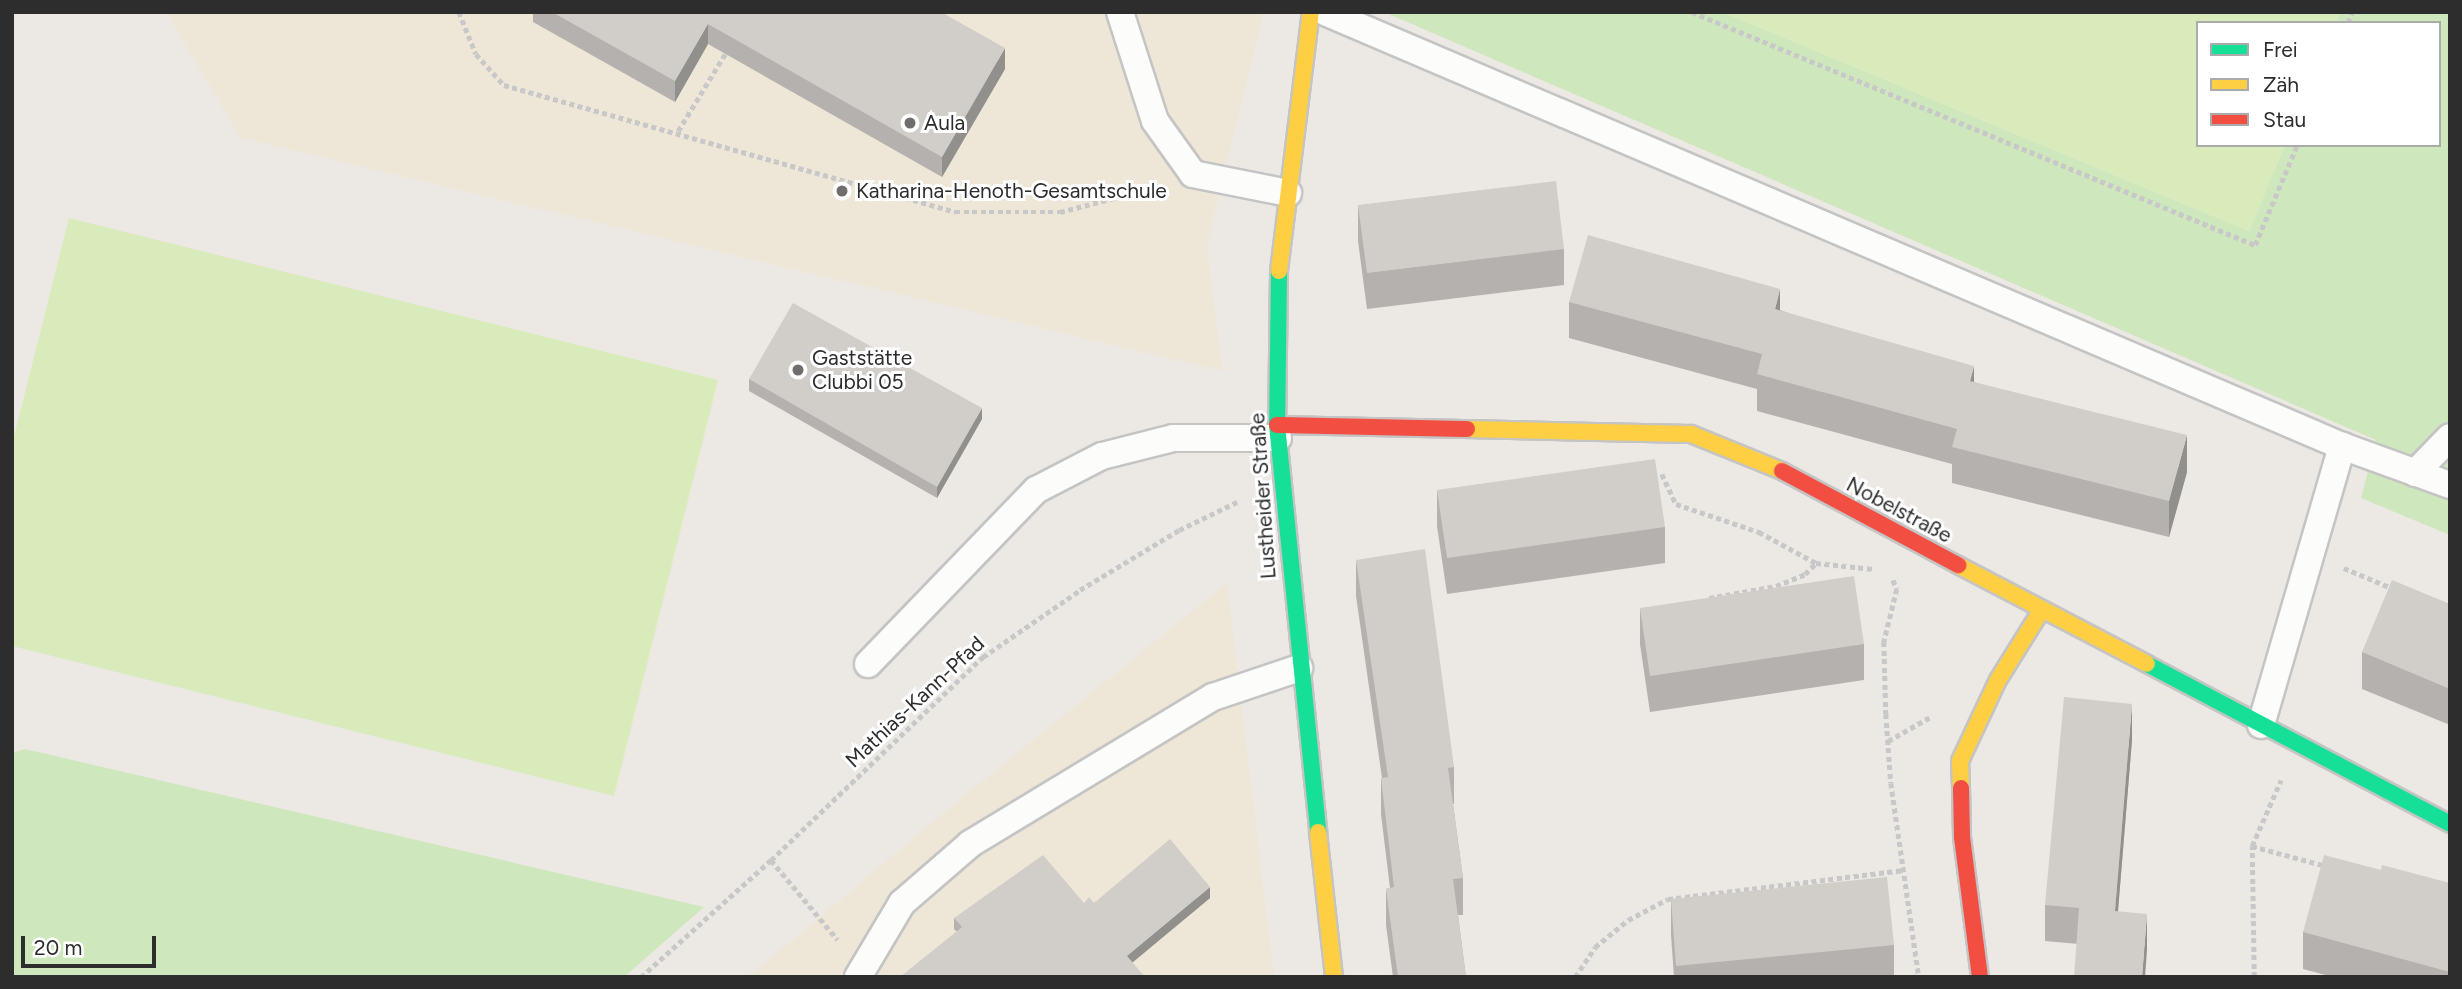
<!DOCTYPE html>
<meta charset="utf-8">
<style>
body{margin:0}
#map{position:relative;width:2462px;height:989px;overflow:hidden;background:#ece8e4;font-family:Figtree,sans-serif}
div>[style]{position:absolute}
.education>*{inset:0;background:#eee7d8}
.green>*{inset:0;background:#cee7bc}
.pitch>*{inset:0;background:#d9ebba}
.path>*{height:4.5px;margin-top:-2.25px;transform-origin:0;background:repeating-linear-gradient(90deg,#c8c8c8 0 5px,transparent 0 8.5px)}
.roads{filter:drop-shadow(2px 0 #c5c4c4) drop-shadow(-2px 0 #c5c4c4) drop-shadow(0 2px #c5c4c4) drop-shadow(0 -2px #c5c4c4)}
.lane>*{height:26px;margin:-13px;padding:0 13px;transform-origin:13px;border-radius:13px;background:#fcfcfb}
.fast>*{height:16px;margin:-8px;padding:0 8px;transform-origin:8px;border-radius:8px;background:#16e098}
.slow>*{height:16px;margin:-8px;padding:0 8px;transform-origin:8px;border-radius:8px;background:#ffcf43}
.jam>*{height:16px;margin:-8px;padding:0 8px;transform-origin:8px;border-radius:8px;background:#f24e42}
.wall>*{inset:0;background:#b4b1ae}
.shaded-wall>*{inset:0;background:#92908d}
.building>*{inset:0;background:#d1ceca}
.dots>*{width:19px;height:19px;translate:-50% -50%;box-sizing:border-box;border:4px solid #fff;border-radius:50%}
span{translate:-50% -50%;white-space:nowrap;text-align:center;line-height:1.15;-webkit-text-stroke:6px #fff;paint-order:stroke}
.poi-label{font-size:21px;color:#2d2d2d}
.left{translate:0 -50%;text-align:left}
.street-label{font-size:21px;color:#2d2d2d}
.frame{position:absolute;inset:0;border:14px solid #2d2d2d;pointer-events:none}
.legend{position:absolute;left:2196px;top:21px;width:245px;height:126px;box-sizing:border-box;background:#fff;border:2px solid #ababab;margin:0;padding:9px 12px;list-style:none;font-size:21px;color:#2d2d2d}
.legend li{display:flex;align-items:center;gap:14px;height:35px}
.legend b{width:35px;border:2px solid #ababab}
.scale{position:absolute;left:21px;top:936px;width:135px;height:32px;box-sizing:border-box;border:4px solid #2d2d2d;border-top:0;padding-left:9px;font-size:21px;line-height:24px;white-space:nowrap;color:#2d2d2d;-webkit-text-stroke:5px #fff;paint-order:stroke}
</style>
<div id="map">
<div class="education">
<i style="clip-path:polygon(166px 12px,1264px 12px,1207px 244px,1222px 371px,241px 138px)"></i>
<i style="clip-path:polygon(1227px 583px,1274px 977px,748px 977px,969px 792px)"></i>
</div>
<div class="green">
<i style="clip-path:polygon(1384px 12px,1722px 12px,2249px 231px,2285px 145px,2439px 145px,2439px 23px,2336px 23px,2340px 12px,2450px 12px,2450px 535px,2361px 498px,2376px 440px)"></i>
<i style="clip-path:polygon(25px 749px,704px 907px,624px 977px,12px 977px,12px 753px)"></i>
</div>
<div class="pitch">
<i style="clip-path:polygon(1722px 12px,2340px 12px,2336px 23px,2198px 23px,2198px 145px,2285px 145px,2249px 231px)"></i>
<i style="clip-path:polygon(69px 218px,718px 380px,614px 796px,12px 646px,12px 444px)"></i>
</div>
<div class="path">
<i style="left:370px;top:12px;width:59px"></i>
<i style="left:459px;top:12px;width:45px;rotate:68deg"></i>
<i style="left:476px;top:54px;width:42px;rotate:47.9deg"></i>
<i style="left:504px;top:85px;width:469px;rotate:15.7deg"></i>
<i style="left:955px;top:212px;width:105px"></i>
<i style="left:1060px;top:212px;width:103px;rotate:-14.6deg"></i>
<i style="left:1692px;top:12px;width:609px;rotate:22.48deg"></i>
<i style="left:2255px;top:245px;width:108px;rotate:-67.2deg"></i>
<i style="left:2348px;top:23px;width:12px;rotate:-70deg"></i>
<i style="left:678px;top:131px;width:96px;rotate:-58.6deg"></i>
<i style="left:1662px;top:474px;width:33px;rotate:65deg"></i>
<i style="left:1676px;top:504px;width:88px;rotate:18.6deg"></i>
<i style="left:1759px;top:532px;width:65px;rotate:28.5deg"></i>
<i style="left:1816px;top:563px;width:57px;rotate:6deg"></i>
<i style="left:2344px;top:568px;width:54px;rotate:22.8deg"></i>
<i style="left:1893px;top:580px;width:10px;rotate:66deg"></i>
<i style="left:1897px;top:589px;width:55px;rotate:103.8deg"></i>
<i style="left:1884px;top:642px;width:72px;rotate:88.4deg"></i>
<i style="left:1886px;top:714px;width:69px;rotate:85.9deg"></i>
<i style="left:1891px;top:783px;width:196px;rotate:81.8deg"></i>
<i style="left:1709px;top:598px;width:68px;rotate:-10.2deg"></i>
<i style="left:1776px;top:586px;width:31px;rotate:-22deg"></i>
<i style="left:1805px;top:574px;width:16px;rotate:-45deg"></i>
<i style="left:1888px;top:741px;width:51px;rotate:-29.6deg"></i>
<i style="left:2252px;top:846px;width:77px;rotate:15.1deg"></i>
<i style="left:771px;top:860px;width:104px;rotate:50.1deg"></i>
<i style="left:641px;top:977px;width:175px;rotate:-42deg"></i>
<i style="left:771px;top:860px;width:294px;rotate:-43.8deg"></i>
<i style="left:983px;top:657px;width:118px;rotate:-34.6deg"></i>
<i style="left:1080px;top:590px;width:116px;rotate:-31.2deg"></i>
<i style="left:1179px;top:530px;width:67px;rotate:-25.8deg"></i>
<i style="left:1575px;top:977px;width:36px;rotate:-56deg"></i>
<i style="left:1595px;top:947px;width:43px;rotate:-39.3deg"></i>
<i style="left:1628px;top:920px;width:45px;rotate:-27.7deg"></i>
<i style="left:1668px;top:899px;width:238px;rotate:-7deg"></i>
<i style="left:2254px;top:977px;width:131px;rotate:-90.9deg"></i>
<i style="left:2252px;top:846px;width:72px;rotate:-66.3deg"></i>
</div>
<div class="roads">
<div class="lane">
<i style="left:1120px;top:12px;width:114px;rotate:72.2deg"></i>
<i style="left:1155px;top:121px;width:65px;rotate:54.4deg"></i>
<i style="left:1193px;top:174px;width:97px;rotate:11.3deg"></i>
<i style="left:1325px;top:12px;width:1106px;rotate:23.11deg"></i>
<i style="left:2342px;top:446px;width:115px;rotate:19.9deg"></i>
<i style="left:2415px;top:473px;width:50px;rotate:-45.8deg"></i>
<i style="left:868px;top:664px;width:242px;rotate:-46deg"></i>
<i style="left:1036px;top:490px;width:74px;rotate:-27.3deg"></i>
<i style="left:1102px;top:456px;width:73px;rotate:-14.2deg"></i>
<i style="left:1173px;top:438px;width:105px"></i>
<i style="left:2261px;top:725px;width:291px;rotate:-73.8deg"></i>
<i style="left:858px;top:977px;width:86px;rotate:-59.3deg"></i>
<i style="left:902px;top:903px;width:90px;rotate:-40.9deg"></i>
<i style="left:970px;top:844px;width:284px;rotate:-31.2deg"></i>
<i style="left:1213px;top:697px;width:91px;rotate:-18.6deg"></i>
</div>
<div class="fast">
<i style="left:1279px;top:271px;width:154px;rotate:90.7deg"></i>
<i style="left:1277px;top:425px;width:409px;rotate:84.2deg"></i>
<i style="left:2147px;top:664px;width:343px;rotate:27.8deg"></i>
</div>
<div class="slow">
<i style="left:1279px;top:271px;width:261px;rotate:-83deg"></i>
<i style="left:1467px;top:429px;width:224px;rotate:1.3deg"></i>
<i style="left:1691px;top:434px;width:98px;rotate:22.1deg"></i>
<i style="left:1958px;top:565px;width:213px;rotate:27.6deg"></i>
<i style="left:1961px;top:788px;width:27px;rotate:-92deg"></i>
<i style="left:1960px;top:761px;width:89px;rotate:-64.9deg"></i>
<i style="left:1998px;top:680px;width:81px;rotate:-58.1deg"></i>
<i style="left:1318px;top:832px;width:146px;rotate:83.7deg"></i>
</div>
<div class="jam">
<i style="left:1277px;top:425px;width:190px;rotate:1.2deg"></i>
<i style="left:1782px;top:471px;width:200px;rotate:28.1deg"></i>
<i style="left:1961px;top:788px;width:49px;rotate:88.8deg"></i>
<i style="left:1962px;top:837px;width:141px;rotate:82.7deg"></i>
</div>
</div>
<div class="wall">
<i style="clip-path:polygon(533px 12px,941px 12px,1005px 69px,942px 177px,708px 44px,675px 102px,533px 22px)"></i>
<i style="clip-path:polygon(1358px 205px,1564px 249px,1564px 285px,1367px 309px,1358px 241px)"></i>
<i style="clip-path:polygon(1569px 302px,1780px 310px,1974px 382px,2187px 472px,2169px 537px,1952px 483px,1952px 464px,1757px 411px,1757px 389px,1569px 338px)"></i>
<i style="clip-path:polygon(749px 379px,982px 419px,937px 498px,749px 391px)"></i>
<i style="clip-path:polygon(1437px 490px,1665px 527px,1665px 563px,1447px 594px,1437px 526px)"></i>
<i style="clip-path:polygon(1356px 560px,1454px 767px,1454px 804px,1453px 804px,1463px 878px,1463px 915px,1458px 915px,1466px 977px,1393px 977px,1386px 925px,1386px 889px,1390px 888px,1381px 814px,1381px 778px,1382px 778px,1356px 596px)"></i>
<i style="clip-path:polygon(2450px 604px,2450px 725px,2362px 689px,2362px 652px)"></i>
<i style="clip-path:polygon(1640px 608px,1864px 644px,1864px 680px,1650px 712px,1640px 644px)"></i>
<i style="clip-path:polygon(2132px 740px,2118px 911px,2147px 950px,2045px 941px,2045px 905px)"></i>
<i style="clip-path:polygon(2450px 883px,2450px 977px,2333px 977px,2303px 969px,2303px 932px)"></i>
<i style="clip-path:polygon(1210px 898px,1133px 962px,956px 931px,954px 929px,954px 918px,1084px 903px,1094px 903px)"></i>
<i style="clip-path:polygon(1671px 899px,1894px 945px,1894px 977px,1674px 977px,1671px 935px)"></i>
</div>
<div class="shaded-wall">
<i style="clip-path:polygon(708px 24px,708px 44px,675px 102px,675px 81px)"></i>
<i style="clip-path:polygon(1005px 48px,1005px 69px,942px 177px,942px 157px)"></i>
<i style="clip-path:polygon(1780px 289px,1780px 326px,1775px 309px)"></i>
<i style="clip-path:polygon(1974px 366px,1974px 402px,1970px 381px)"></i>
<i style="clip-path:polygon(982px 408px,982px 419px,937px 498px,937px 487px)"></i>
<i style="clip-path:polygon(2187px 435px,2187px 472px,2169px 537px,2169px 501px)"></i>
<i style="clip-path:polygon(2132px 704px,2132px 740px,2115px 947px,2115px 911px)"></i>
<i style="clip-path:polygon(1210px 887px,1210px 898px,1127px 967px,1127px 956px)"></i>
<i style="clip-path:polygon(2147px 914px,2147px 950px,2145px 977px,2142px 977px)"></i>
</div>
<div class="building">
<i style="clip-path:polygon(552px 12px,941px 12px,1005px 48px,942px 157px,708px 24px,675px 81px)"></i>
<i style="clip-path:polygon(1556px 181px,1564px 249px,1367px 273px,1358px 205px)"></i>
<i style="clip-path:polygon(1588px 235px,1780px 289px,1775px 309px,1974px 366px,1970px 381px,2187px 435px,2169px 501px,1952px 447px,1957px 429px,1757px 374px,1762px 354px,1569px 302px)"></i>
<i style="clip-path:polygon(793px 303px,982px 408px,937px 487px,749px 379px)"></i>
<i style="clip-path:polygon(1655px 459px,1665px 527px,1447px 558px,1437px 490px)"></i>
<i style="clip-path:polygon(1425px 549px,1454px 767px,1448px 768px,1463px 878px,1453px 879px,1466px 977px,1398px 977px,1386px 889px,1394px 887px,1381px 778px,1388px 777px,1356px 560px)"></i>
<i style="clip-path:polygon(1854px 576px,1864px 644px,1650px 676px,1640px 608px)"></i>
<i style="clip-path:polygon(2392px 580px,2450px 604px,2450px 689px,2362px 652px)"></i>
<i style="clip-path:polygon(2064px 697px,2132px 704px,2115px 911px,2147px 914px,2142px 977px,2074px 977px,2079px 908px,2045px 905px)"></i>
<i style="clip-path:polygon(1170px 839px,1210px 887px,1127px 956px,1145px 977px,900px 977px,962px 927px,954px 918px,1043px 855px,1084px 903px,1089px 897px,1094px 903px)"></i>
<i style="clip-path:polygon(2324px 855px,2381px 870px,2382px 865px,2450px 883px,2450px 972px,2303px 932px)"></i>
<i style="clip-path:polygon(1887px 877px,1894px 945px,1676px 966px,1671px 899px)"></i>
</div>
<div class="dots">
<i style="left:910px;top:123px;background:#706e6d"></i>
<i style="left:842px;top:191px;background:#706e6d"></i>
<i style="left:798px;top:370px;background:#706e6d"></i>
</div>
<div class="poi-label">
<span class="left" style="left:924px;top:123px">Aula</span>
<span class="left" style="left:856px;top:191px">Katharina-Henoth-Gesamtschule</span>
<span class="left" style="left:812px;top:370px">Gaststätte<br>Clubbi 05</span>
</div>
<div class="street-label">
<span style="left:1263px;top:496px;rotate:-94deg">Lustheider Straße</span>
<span style="left:1899px;top:510px;rotate:28deg">Nobelstraße</span>
<span style="left:915px;top:702px;rotate:-43deg">Mathias-Kann-Pfad</span>
</div>
<div class="frame"></div>
<ul class="legend">
<li><b style="height:9px;background:#16e098"></b>Frei</li>
<li><b style="height:9px;background:#ffcf43"></b>Zäh</li>
<li><b style="height:9px;background:#f24e42"></b>Stau</li>
</ul>
<div class="scale">20 m</div>
</div>
